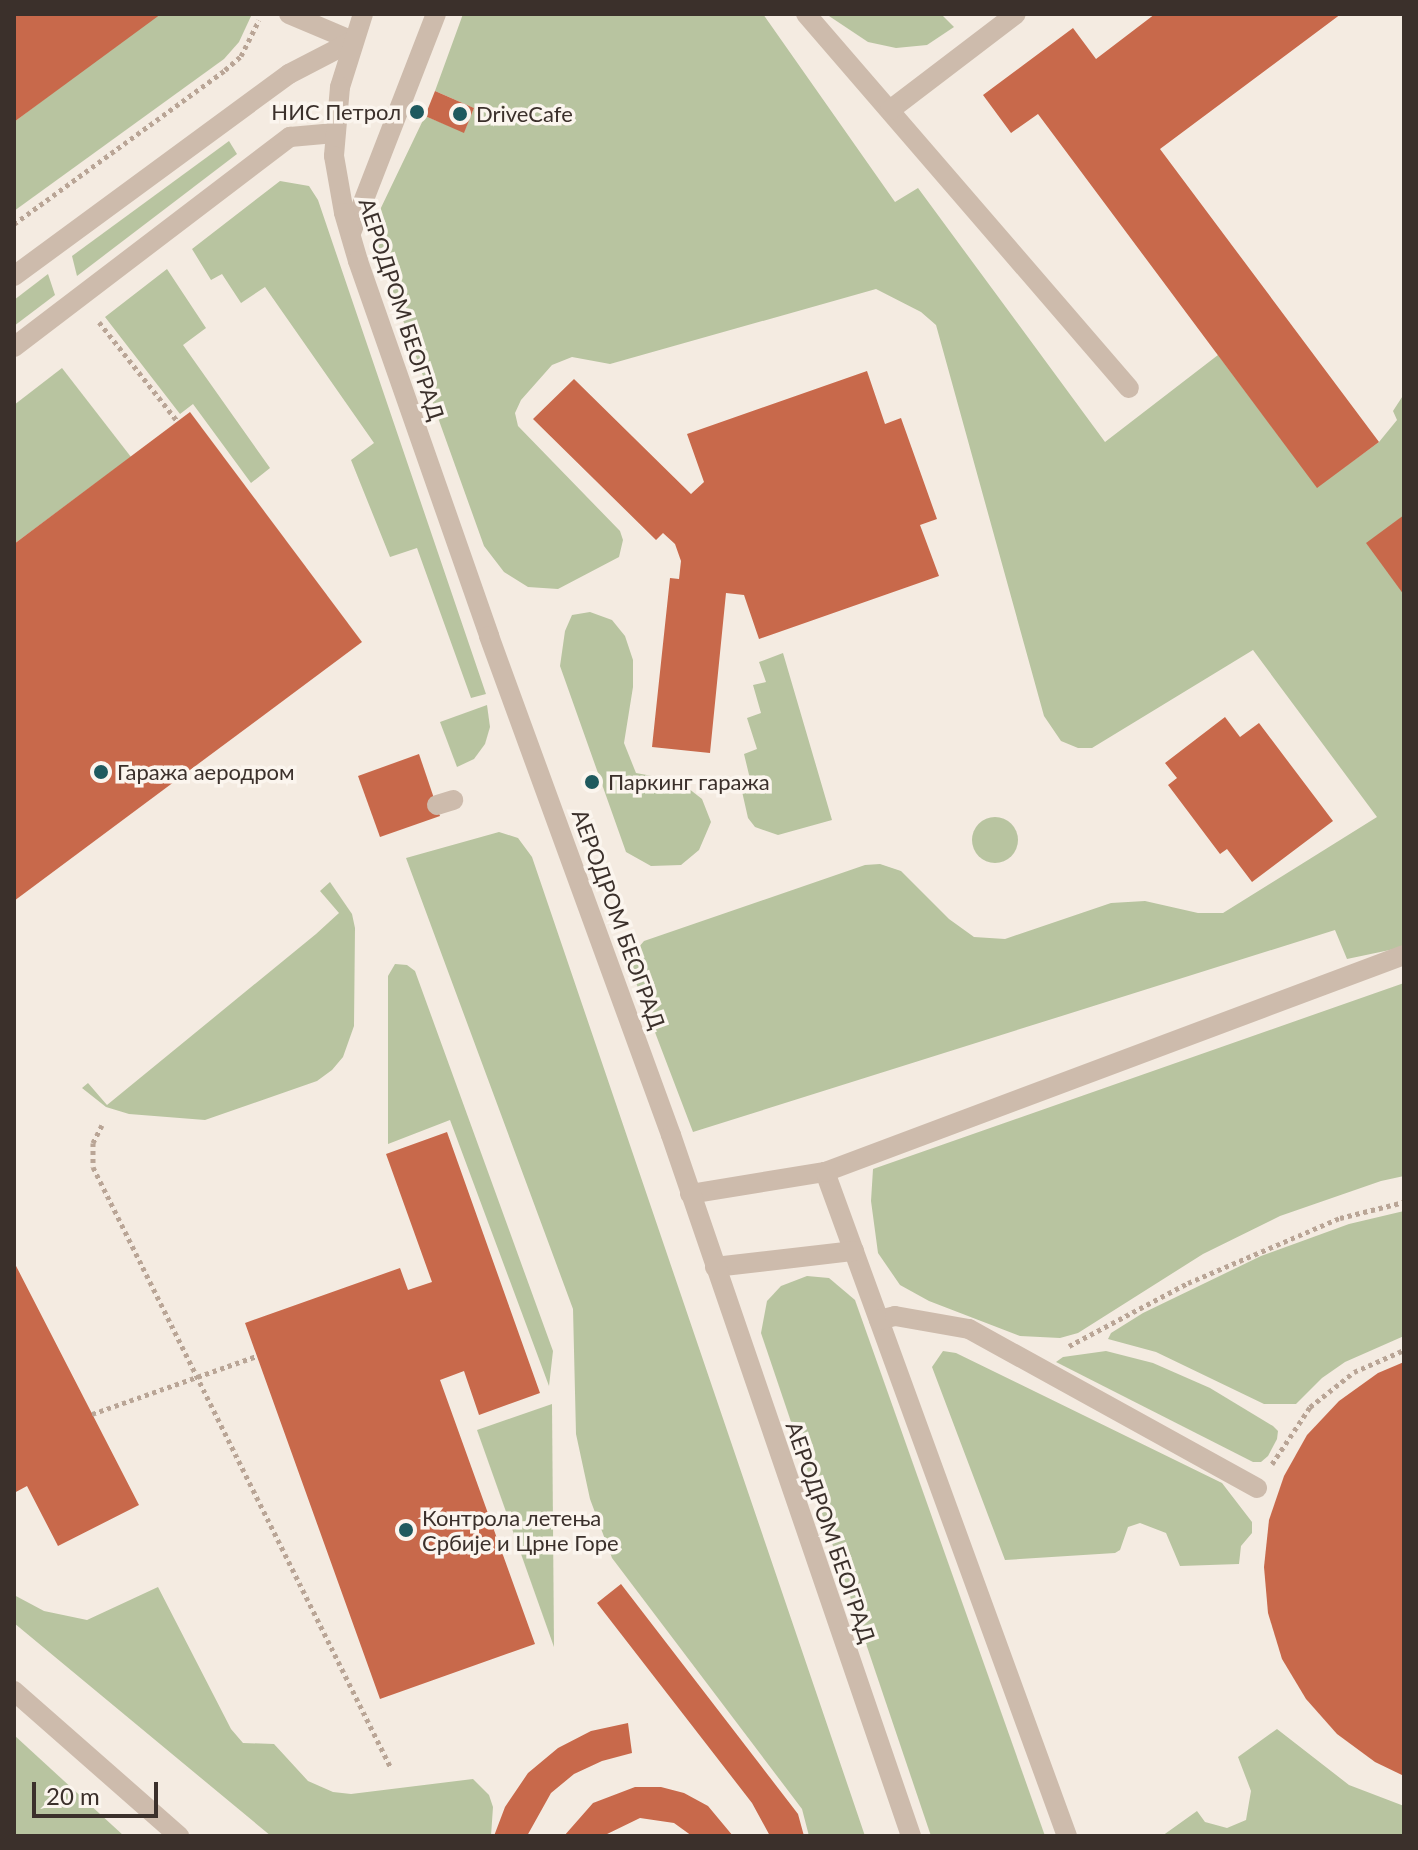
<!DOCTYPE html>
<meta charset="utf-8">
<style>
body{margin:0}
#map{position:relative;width:1418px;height:1850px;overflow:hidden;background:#f4ebe1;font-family:Lato,sans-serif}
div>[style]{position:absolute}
.green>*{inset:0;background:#b8c4a0}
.round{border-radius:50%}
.building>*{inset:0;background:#c8694b}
.path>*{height:5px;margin-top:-2.5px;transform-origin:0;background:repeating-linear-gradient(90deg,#b9a596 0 4px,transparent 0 8px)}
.service>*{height:20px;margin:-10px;padding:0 10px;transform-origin:10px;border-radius:10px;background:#cdbbac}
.minor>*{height:20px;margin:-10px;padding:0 10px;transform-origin:10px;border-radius:10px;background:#cdbbac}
.tertiary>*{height:20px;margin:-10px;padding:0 10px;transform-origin:10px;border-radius:10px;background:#cdbbac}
.path-bridge>*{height:5px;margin-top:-2.5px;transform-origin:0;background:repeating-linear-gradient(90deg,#b9a596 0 4px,transparent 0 8px)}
.dots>*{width:22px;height:22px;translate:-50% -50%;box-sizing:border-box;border:4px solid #fbf5ee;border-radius:50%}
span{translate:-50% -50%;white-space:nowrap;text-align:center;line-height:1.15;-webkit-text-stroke:7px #fbf5ee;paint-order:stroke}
.poi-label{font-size:22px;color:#3b302b}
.right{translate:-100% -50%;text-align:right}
.left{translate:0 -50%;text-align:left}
.street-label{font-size:22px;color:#3b302b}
.frame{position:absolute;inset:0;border:16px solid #3b302b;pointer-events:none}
.scale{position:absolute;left:32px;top:1782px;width:126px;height:36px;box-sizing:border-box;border:4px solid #3b302b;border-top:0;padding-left:10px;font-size:24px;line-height:28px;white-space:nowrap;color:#3b302b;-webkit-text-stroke:6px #fbf5ee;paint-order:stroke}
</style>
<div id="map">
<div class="green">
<i style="clip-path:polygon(157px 14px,252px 14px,239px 42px,224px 59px,14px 211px,14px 122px)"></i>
<i style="clip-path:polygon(463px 14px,763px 14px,895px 202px,918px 188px,1105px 442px,1218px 355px,1317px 487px,1379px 442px,1397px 420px,1393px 411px,1404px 394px,1404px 947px,1347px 959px,1335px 930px,693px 1132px,632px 972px,633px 954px,644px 941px,865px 865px,880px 864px,901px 871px,949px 919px,974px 937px,1005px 939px,1111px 903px,1145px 901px,1198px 913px,1223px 913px,1377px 817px,1253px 650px,1092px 748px,1078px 748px,1061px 741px,1044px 716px,936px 325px,921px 312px,876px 289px,610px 364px,572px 357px,552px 365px,521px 400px,515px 413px,518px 426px,620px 531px,623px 540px,619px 557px,558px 589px,528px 587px,504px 572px,484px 546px,380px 256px,377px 235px,378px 214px,425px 116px,464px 132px,474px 108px,435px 91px)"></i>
<i style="clip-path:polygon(826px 14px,941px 14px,954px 27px,927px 45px,896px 48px,868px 42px)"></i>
<i style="clip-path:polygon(229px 141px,237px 154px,77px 276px,72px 256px)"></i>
<i style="clip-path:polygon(280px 181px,309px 186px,318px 200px,486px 694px,471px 698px,417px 548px,390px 557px,351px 460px,374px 443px,265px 287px,241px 303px,222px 274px,211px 280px,192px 249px)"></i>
<i style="clip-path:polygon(167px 269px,206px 328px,183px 345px,270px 468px,251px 483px,193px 404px,180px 414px,105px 317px)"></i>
<i style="clip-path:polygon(48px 274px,55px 295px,14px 326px,14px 300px)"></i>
<i style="clip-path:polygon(62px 368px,131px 457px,14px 544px,14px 405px)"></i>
<i style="clip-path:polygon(590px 612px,612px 620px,625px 636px,633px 660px,633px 687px,624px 743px,636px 773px,679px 781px,702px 799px,711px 822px,699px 850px,681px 865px,651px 866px,626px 852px,560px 666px,565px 631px,572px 615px)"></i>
<i style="clip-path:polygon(783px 653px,832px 820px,778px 835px,755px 827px,748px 818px,741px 787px,751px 783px,744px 754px,757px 749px,747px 718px,761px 713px,753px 685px,766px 682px,759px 662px)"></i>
<i style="clip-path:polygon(487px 705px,490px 727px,485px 744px,474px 759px,457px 767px,440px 722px)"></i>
<i class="round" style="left:972px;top:817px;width:46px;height:46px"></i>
<i style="clip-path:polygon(499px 832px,518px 838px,532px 857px,865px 1836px,809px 1836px,802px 1809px,612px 1558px,590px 1499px,576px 1434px,573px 1309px,406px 858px)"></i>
<i style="clip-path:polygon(330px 882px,352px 914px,355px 928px,354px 1026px,343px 1057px,332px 1070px,317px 1081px,205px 1120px,129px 1114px,106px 1107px,82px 1088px,88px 1083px,107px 1105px,316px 934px,339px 913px,320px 891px)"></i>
<i style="clip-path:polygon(395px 964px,407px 965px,415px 971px,553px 1351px,549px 1386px,450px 1120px,388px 1144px,388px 976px)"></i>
<i style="clip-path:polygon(1404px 983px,1404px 1176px,1381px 1181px,1280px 1216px,1203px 1254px,1078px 1333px,1060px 1338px,1020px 1336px,929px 1301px,900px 1285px,878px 1253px,871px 1201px,873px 1169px)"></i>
<i style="clip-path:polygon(1404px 1211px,1404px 1336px,1345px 1362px,1322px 1378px,1296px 1404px,1264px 1404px,1156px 1352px,1108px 1339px,1111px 1333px,1143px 1313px,1261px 1256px,1349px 1224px)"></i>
<i style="clip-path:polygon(807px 1276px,829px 1278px,855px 1300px,1045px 1836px,931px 1836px,761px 1333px,767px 1301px,781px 1286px)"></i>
<i style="clip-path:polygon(943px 1351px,956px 1353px,1222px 1483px,1252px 1522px,1252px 1533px,1241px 1546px,1239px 1564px,1180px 1566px,1166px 1533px,1140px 1523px,1128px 1527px,1120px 1550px,1115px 1553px,1005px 1560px,932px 1367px)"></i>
<i style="clip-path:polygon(1106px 1351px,1153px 1363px,1210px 1388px,1273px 1426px,1278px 1431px,1277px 1439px,1268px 1456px,1261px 1462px,1253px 1462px,1056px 1362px,1063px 1357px)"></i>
<i style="clip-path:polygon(552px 1404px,554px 1647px,477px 1430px)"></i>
<i style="clip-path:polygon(158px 1587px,231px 1729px,243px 1743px,274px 1744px,308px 1781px,333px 1792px,351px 1794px,473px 1779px,489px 1795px,493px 1807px,491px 1836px,271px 1836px,14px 1623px,14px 1595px,44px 1611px,87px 1620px)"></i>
<i style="clip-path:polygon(1277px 1729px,1349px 1785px,1404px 1806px,1404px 1836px,1162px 1836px,1197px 1811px,1205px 1822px,1227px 1828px,1246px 1820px,1251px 1791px,1238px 1757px)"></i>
<i style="clip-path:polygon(14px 1735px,124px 1836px,14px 1836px)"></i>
</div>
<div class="building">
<i style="clip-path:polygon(14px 14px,161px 14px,14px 122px)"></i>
<i style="clip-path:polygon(1155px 14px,1341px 14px,1160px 149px,1379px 442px,1317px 488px,1038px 114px,1011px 133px,983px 95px,1073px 28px,1096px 59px)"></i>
<i style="clip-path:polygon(435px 91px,474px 108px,464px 133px,425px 116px)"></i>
<i style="clip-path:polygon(867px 371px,885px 424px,901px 418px,937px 519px,920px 525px,939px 576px,759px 639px,744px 595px,726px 593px,710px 753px,652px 747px,670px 578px,679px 579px,681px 561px,675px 544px,663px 533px,656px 540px,533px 419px,574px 379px,691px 494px,704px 482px,687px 434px)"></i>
<i style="clip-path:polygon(190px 412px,362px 642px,14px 901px,14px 544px)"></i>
<i style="clip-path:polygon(1404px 515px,1404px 595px,1366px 543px)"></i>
<i style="clip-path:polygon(1225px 717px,1240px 737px,1259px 723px,1333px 821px,1252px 882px,1227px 849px,1220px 854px,1168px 785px,1177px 778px,1165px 763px)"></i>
<i style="clip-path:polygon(419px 754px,440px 816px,380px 837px,358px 776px)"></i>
<i style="clip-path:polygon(447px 1132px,540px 1393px,479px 1415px,464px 1371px,440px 1380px,535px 1644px,380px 1699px,245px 1323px,400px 1268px,408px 1290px,432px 1282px,386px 1154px)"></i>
<i style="clip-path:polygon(14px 1262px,139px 1505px,58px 1546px,27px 1486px,14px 1493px)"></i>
<i style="clip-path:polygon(1404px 1362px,1404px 1776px,1375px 1762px,1337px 1734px,1306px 1699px,1282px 1659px,1268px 1613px,1264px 1567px,1269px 1520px,1284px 1476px,1307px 1435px,1339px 1401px,1378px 1373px)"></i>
<i style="clip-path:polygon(621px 1584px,798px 1814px,804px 1836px,770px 1836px,752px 1803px,597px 1603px)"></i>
<i style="clip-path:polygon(628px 1723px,632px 1753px,602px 1761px,574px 1774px,551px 1793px,527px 1836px,494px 1836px,505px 1807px,528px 1773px,558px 1748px,591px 1731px)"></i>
<i style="clip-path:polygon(635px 1787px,661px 1787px,684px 1793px,708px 1806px,733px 1836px,692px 1836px,674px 1823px,640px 1818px,603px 1836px,564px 1836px,593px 1803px)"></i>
</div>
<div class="path">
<i style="left:14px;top:224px;width:261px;rotate:-36.1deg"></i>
<i style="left:225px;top:70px;width:21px;rotate:-41deg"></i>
<i style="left:241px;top:56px;width:40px;rotate:-63.4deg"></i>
<i style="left:99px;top:322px;width:127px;rotate:51.7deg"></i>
<i style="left:102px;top:1125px;width:20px;rotate:117deg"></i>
<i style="left:93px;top:1143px;width:24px;rotate:90deg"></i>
<i style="left:93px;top:1167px;width:671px;rotate:63.63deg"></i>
<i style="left:1069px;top:1346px;width:135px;rotate:-27.9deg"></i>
<i style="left:1188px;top:1283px;width:165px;rotate:-23.2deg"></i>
<i style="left:1340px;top:1218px;width:66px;rotate:-14deg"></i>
<i style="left:1272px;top:1464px;width:69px;rotate:-56.3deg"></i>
<i style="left:1310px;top:1407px;width:56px;rotate:-38.5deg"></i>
<i style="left:1354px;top:1372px;width:55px;rotate:-23.7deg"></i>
</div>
<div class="service">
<i style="left:289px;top:14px;width:69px;rotate:22.9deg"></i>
<i style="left:806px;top:14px;width:494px;rotate:49.2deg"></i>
<i style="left:890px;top:110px;width:158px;rotate:-37.3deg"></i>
<i style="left:351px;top:233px;width:235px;rotate:-68.8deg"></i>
<i style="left:437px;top:805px;width:17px;rotate:-17deg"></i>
<i style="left:825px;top:1172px;width:707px;rotate:69.98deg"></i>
<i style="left:690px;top:1194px;width:137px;rotate:-9.3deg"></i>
<i style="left:825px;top:1172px;width:618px;rotate:-20.55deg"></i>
<i style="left:715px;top:1267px;width:140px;rotate:-6.6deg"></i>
<i style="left:879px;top:1320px;width:16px;rotate:-14deg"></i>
<i style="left:895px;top:1316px;width:75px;rotate:10deg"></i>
<i style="left:969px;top:1329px;width:329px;rotate:28.9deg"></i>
</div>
<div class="minor">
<i style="left:14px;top:276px;width:341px;rotate:-36.3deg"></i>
<i style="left:289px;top:74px;width:72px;rotate:-27.3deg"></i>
<i style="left:14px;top:347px;width:347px;rotate:-37.3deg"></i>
<i style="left:290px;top:137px;width:45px;rotate:-5.1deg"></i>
<i style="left:14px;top:1691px;width:220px;rotate:41.3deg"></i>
</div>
<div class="tertiary">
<i style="left:363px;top:14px;width:77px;rotate:107.5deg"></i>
<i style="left:340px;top:87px;width:69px;rotate:95deg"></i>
<i style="left:334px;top:156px;width:58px;rotate:80deg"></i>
<i style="left:344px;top:213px;width:50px;rotate:73.7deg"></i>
<i style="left:358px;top:261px;width:397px;rotate:70.7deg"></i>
<i style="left:489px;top:636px;width:531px;rotate:69.96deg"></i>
<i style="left:671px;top:1135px;width:741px;rotate:71.1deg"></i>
</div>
<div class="path-bridge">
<i style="left:92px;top:1414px;width:175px;rotate:-19.4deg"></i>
</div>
<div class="dots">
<i style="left:417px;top:112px;background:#1f5a5e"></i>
<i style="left:460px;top:114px;background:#1f5a5e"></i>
<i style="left:101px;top:772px;background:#1f5a5e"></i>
<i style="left:592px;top:782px;background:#1f5a5e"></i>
<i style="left:406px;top:1530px;background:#1f5a5e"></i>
</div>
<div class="poi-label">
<span class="right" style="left:401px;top:112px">НИС Петрол</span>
<span class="left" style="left:476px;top:114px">DriveCafe</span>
<span class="left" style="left:117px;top:772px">Гаража аеродром</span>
<span class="left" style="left:608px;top:782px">Паркинг гаража</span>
<span class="left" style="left:422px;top:1530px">Контрола летења<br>Србије и Црне Горе</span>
</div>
<div class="street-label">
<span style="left:402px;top:309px;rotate:72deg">АЕРОДРОМ БЕОГРАД</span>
<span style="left:619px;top:919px;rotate:70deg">АЕРОДРОМ БЕОГРАД</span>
<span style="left:831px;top:1532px;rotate:71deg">АЕРОДРОМ БЕОГРАД</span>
</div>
<div class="frame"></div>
<div class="scale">20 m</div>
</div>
